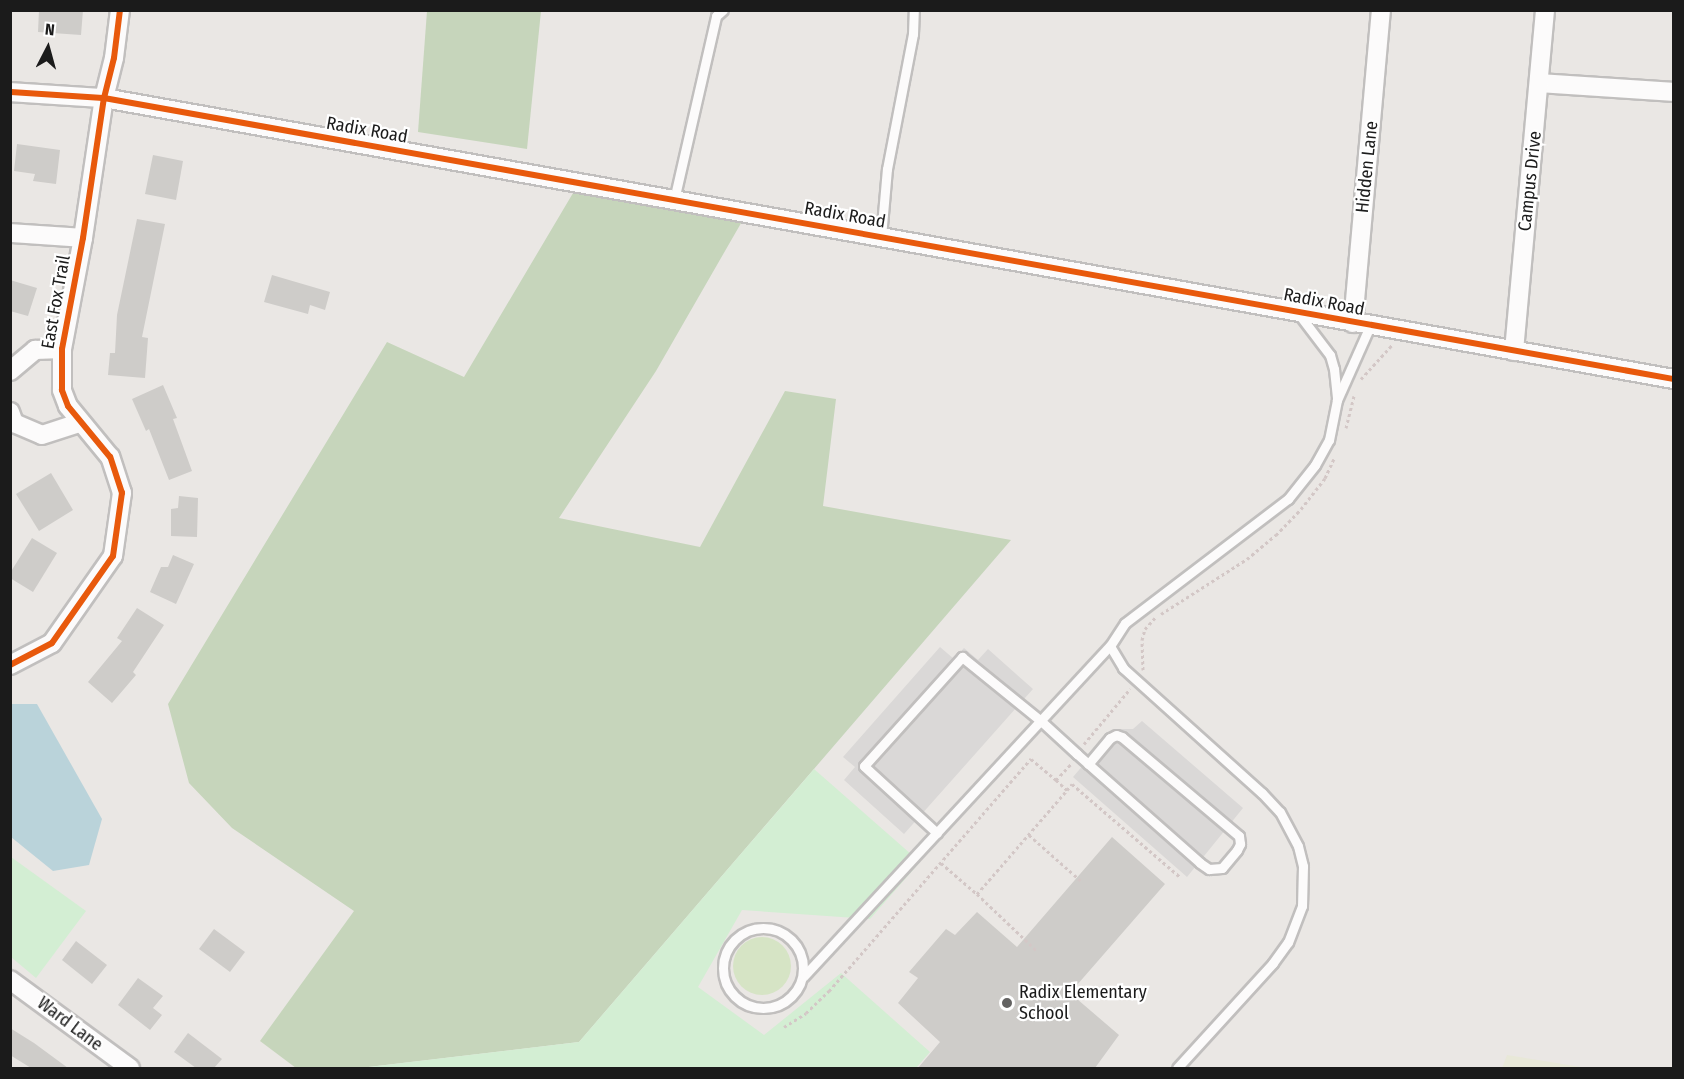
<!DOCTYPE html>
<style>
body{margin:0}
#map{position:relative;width:1684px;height:1079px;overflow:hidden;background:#eae7e4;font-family:"Fira Sans Condensed",sans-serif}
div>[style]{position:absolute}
.farmland>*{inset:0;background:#e8e8d8}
.grass>*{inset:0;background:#d6e4c5}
.round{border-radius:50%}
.forest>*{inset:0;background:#c6d5bb}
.park>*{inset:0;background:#d3eed3}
.parking>*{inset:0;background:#dad8d7}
.water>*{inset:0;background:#bad3da}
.building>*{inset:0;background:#ceccc9}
.path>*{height:3px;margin-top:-1.5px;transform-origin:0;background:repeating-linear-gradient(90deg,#d3c7c6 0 3px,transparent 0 6px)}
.roads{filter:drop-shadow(2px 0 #c1bfbe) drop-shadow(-2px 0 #c1bfbe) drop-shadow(0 2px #c1bfbe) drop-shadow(0 -2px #c1bfbe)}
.service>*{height:9px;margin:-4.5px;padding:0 4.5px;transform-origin:4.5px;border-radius:4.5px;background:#fcfbfb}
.service>.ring{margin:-4.5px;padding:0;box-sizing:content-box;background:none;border:9px solid #fcfbfb;border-radius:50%}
.minor>*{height:18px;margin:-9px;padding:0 9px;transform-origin:9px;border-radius:9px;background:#fcfbfb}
.cycleway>*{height:6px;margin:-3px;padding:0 3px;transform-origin:3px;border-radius:3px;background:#e8590c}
.dots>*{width:16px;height:16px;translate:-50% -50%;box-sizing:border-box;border:3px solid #fff;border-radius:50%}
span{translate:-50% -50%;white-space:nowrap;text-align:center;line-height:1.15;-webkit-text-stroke:4.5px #fff;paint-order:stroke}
.street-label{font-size:18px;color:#1b1b1b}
.poi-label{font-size:18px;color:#1b1b1b}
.left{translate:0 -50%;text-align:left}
.frame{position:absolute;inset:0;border:12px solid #1b1b1b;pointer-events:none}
.north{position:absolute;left:18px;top:18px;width:60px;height:60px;-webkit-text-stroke:4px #fff;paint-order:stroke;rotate:6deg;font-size:16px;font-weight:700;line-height:24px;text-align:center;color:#1b1b1b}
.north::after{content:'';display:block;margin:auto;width:21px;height:27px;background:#1b1b1b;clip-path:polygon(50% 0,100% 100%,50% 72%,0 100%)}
</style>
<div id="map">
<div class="farmland">
<i style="clip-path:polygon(1507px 1055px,1587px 1068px,1502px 1068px)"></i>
</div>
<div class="grass">
<i class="round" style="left:733px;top:937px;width:58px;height:58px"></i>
</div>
<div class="forest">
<i style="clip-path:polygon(427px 11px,541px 11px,527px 149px,418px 132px)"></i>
<i style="clip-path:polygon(576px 188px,744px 218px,656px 371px,559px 518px,700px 547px,785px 391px,836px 399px,823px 506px,1011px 540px,579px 1042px,360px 1068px,296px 1068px,260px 1041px,354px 911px,232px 828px,189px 783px,168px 704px,387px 342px,464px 377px)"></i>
</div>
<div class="park">
<i style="clip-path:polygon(814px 769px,920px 862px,870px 919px,742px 910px,698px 987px,764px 1035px,841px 973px,930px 1052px,916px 1068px,360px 1068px,579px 1042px)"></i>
<i style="clip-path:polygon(11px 857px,86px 911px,36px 978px,11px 957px)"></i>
</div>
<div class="parking">
<i style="clip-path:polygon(940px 647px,954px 659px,964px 648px,978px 660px,988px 649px,1033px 689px,904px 834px,844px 780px,855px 767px,843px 757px)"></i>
<i style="clip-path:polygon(1142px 721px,1243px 808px,1187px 877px,1073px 777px,1114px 729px,1133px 729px)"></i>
</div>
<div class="water">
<i style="clip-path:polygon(11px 704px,37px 704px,102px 819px,89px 865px,53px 871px,11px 837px)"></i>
</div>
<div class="building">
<i style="clip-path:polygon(39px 10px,83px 10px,81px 35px,38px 32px)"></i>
<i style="clip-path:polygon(17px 144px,60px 150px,56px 184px,33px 181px,35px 174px,14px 171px)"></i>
<i style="clip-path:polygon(153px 155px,183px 161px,176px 200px,145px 194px)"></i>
<i style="clip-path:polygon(137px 219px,165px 224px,142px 337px,148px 338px,145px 378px,108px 375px,110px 353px,115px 353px,117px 315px)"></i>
<i style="clip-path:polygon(272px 275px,330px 292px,325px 310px,310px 305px,308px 314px,264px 302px)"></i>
<i style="clip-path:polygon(10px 280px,37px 288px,28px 316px,10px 311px)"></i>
<i style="clip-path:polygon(163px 385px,177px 418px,173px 419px,192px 471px,169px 480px,149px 429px,146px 431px,132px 399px)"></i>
<i style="clip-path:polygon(51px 473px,73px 510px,39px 531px,16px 494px)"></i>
<i style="clip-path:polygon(179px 496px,198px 498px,197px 537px,171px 536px,171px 509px,178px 508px)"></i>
<i style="clip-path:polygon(32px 538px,57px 553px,33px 592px,10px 578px,10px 573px)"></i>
<i style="clip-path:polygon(173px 555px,194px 564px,176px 604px,150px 592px,161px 567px,168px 567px)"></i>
<i style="clip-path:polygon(137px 608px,164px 625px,133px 672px,136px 675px,112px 703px,88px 682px,122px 641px,117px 638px)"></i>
<i style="clip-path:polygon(1112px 837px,1165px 884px,1070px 993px,1119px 1035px,1095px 1068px,918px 1068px,940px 1042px,898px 1003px,918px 978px,909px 972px,946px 929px,955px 935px,977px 912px,1017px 947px)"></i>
<i style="clip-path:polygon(214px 929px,245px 952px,230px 972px,199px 949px)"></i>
<i style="clip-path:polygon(76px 941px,107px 965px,92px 984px,62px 960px)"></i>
<i style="clip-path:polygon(138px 978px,163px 996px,153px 1008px,162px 1015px,150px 1030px,118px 1005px)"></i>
<i style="clip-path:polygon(10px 1028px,34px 1043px,68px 1068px,31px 1068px,10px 1055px)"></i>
<i style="clip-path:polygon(188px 1033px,222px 1059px,214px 1068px,196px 1068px,174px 1052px)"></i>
</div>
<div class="path">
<i style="left:1361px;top:379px;width:47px;rotate:-47.6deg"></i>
<i style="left:1346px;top:428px;width:33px;rotate:-76deg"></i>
<i style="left:1161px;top:614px;width:102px;rotate:-32.6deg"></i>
<i style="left:1247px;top:559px;width:38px;rotate:-40deg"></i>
<i style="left:1276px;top:535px;width:36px;rotate:-46deg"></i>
<i style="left:1301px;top:509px;width:39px;rotate:-52deg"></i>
<i style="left:1325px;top:478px;width:21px;rotate:-65deg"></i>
<i style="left:1143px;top:670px;width:30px;rotate:-92deg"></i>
<i style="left:1142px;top:640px;width:11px;rotate:-75deg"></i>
<i style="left:1145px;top:629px;width:15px;rotate:-48deg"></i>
<i style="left:1084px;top:744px;width:72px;rotate:-50.1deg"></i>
<i style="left:1056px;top:780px;width:15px;rotate:42deg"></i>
<i style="left:1067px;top:790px;width:8px;rotate:-50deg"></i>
<i style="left:1072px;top:784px;width:143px;rotate:40.7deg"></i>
<i style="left:1029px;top:835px;width:69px;rotate:41.5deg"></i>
<i style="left:941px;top:863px;width:48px;rotate:40.7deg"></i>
<i style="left:977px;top:894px;width:138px;rotate:-49.1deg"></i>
<i style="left:977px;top:894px;width:83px;rotate:43.5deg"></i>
<i style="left:784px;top:1027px;width:26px;rotate:-32deg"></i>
<i style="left:806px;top:1013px;width:32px;rotate:-44deg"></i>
<i style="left:829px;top:991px;width:308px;rotate:-49deg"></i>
<i style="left:1031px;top:759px;width:33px;rotate:40deg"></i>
<i style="left:1056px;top:780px;width:22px;rotate:-47deg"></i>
</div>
<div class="roads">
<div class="service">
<i style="left:674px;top:200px;width:189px;rotate:-77.1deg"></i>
<i style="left:716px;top:16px;width:9px;rotate:-41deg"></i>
<i style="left:881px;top:237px;width:68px;rotate:-85deg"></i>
<i style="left:887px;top:169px;width:137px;rotate:-79.1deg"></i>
<i style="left:913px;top:34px;width:24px;rotate:-88deg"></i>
<i style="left:1298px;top:313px;width:53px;rotate:52.7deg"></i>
<i style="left:1330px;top:355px;width:15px;rotate:74deg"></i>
<i style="left:1334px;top:369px;width:30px;rotate:84deg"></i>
<i style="left:1110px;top:646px;width:26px;rotate:59deg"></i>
<i style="left:1123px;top:668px;width:187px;rotate:42deg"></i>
<i style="left:1262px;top:793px;width:26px;rotate:47deg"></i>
<i style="left:1280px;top:812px;width:38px;rotate:62deg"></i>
<i style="left:1298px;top:846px;width:21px;rotate:76deg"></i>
<i style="left:1303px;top:866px;width:40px;rotate:91.4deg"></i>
<i style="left:1302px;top:906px;width:39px;rotate:111deg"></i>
<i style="left:1288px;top:942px;width:26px;rotate:126deg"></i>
<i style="left:1273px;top:963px;width:142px;rotate:132.4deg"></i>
<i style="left:937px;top:833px;width:99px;rotate:-137.5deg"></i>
<i style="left:864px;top:766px;width:147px;rotate:-48deg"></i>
<i style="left:962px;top:657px;width:102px;rotate:39deg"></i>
<i style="left:1041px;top:721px;width:49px;rotate:42.5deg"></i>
<i style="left:1077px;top:754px;width:164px;rotate:41.5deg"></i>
<i style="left:1200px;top:863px;width:11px;rotate:34deg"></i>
<i style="left:1209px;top:869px;width:13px;rotate:-4deg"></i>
<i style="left:1222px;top:868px;width:23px;rotate:-50deg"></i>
<i style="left:1237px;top:850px;width:7px;rotate:-63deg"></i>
<i style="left:1240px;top:844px;width:8px;rotate:-97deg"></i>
<i style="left:1239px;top:836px;width:153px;rotate:-139.8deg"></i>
<i style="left:1122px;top:737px;width:6px;rotate:-162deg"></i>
<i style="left:1116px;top:735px;width:7px;rotate:153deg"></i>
<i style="left:1110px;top:738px;width:34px;rotate:130deg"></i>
<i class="ring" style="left:723px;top:928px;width:71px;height:71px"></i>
<i style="left:804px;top:976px;width:450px;rotate:-47.2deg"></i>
<i style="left:1110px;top:646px;width:27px;rotate:-57deg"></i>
<i style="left:1125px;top:623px;width:205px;rotate:-37.3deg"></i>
<i style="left:1288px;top:499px;width:43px;rotate:-51.5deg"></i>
<i style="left:1315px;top:465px;width:29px;rotate:-61deg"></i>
<i style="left:1329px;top:440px;width:41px;rotate:-78.7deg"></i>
<i style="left:1337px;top:400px;width:81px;rotate:-66deg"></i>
</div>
<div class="minor">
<i style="left:1540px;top:83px;width:134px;rotate:3.8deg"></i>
<i style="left:10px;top:92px;width:94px;rotate:3.7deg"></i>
<i style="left:104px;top:98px;width:1595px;rotate:10.15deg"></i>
<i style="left:10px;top:233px;width:73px;rotate:3.9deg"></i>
<i style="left:1353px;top:323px;width:314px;rotate:-84.9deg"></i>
<i style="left:1514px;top:351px;width:342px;rotate:-84.8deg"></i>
<i style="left:10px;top:371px;width:33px;rotate:-40deg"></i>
<i style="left:35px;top:350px;width:27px;rotate:-2deg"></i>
<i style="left:10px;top:412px;width:12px;rotate:70deg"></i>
<i style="left:14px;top:423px;width:30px;rotate:23deg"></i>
<i style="left:42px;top:435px;width:40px;rotate:-18deg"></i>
<i style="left:10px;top:665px;width:47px;rotate:-27.6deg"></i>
<i style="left:52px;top:643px;width:106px;rotate:-55deg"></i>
<i style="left:113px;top:556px;width:64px;rotate:-81.9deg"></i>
<i style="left:122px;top:493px;width:38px;rotate:-108deg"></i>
<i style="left:110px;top:457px;width:66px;rotate:-129.5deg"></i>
<i style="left:68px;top:406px;width:17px;rotate:-111deg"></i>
<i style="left:62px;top:390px;width:41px;rotate:-90deg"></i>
<i style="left:62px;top:349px;width:113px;rotate:-79.3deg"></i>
<i style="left:83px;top:238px;width:142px;rotate:-81.5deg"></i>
<i style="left:104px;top:98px;width:41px;rotate:-76deg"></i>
<i style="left:114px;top:58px;width:48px;rotate:-82.9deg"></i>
<i style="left:10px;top:980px;width:149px;rotate:36.3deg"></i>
</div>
</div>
<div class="cycleway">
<i style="left:10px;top:92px;width:94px;rotate:3.7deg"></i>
<i style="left:104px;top:98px;width:1595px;rotate:10.15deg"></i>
<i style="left:10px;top:665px;width:47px;rotate:-27.6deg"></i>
<i style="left:52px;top:643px;width:106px;rotate:-55deg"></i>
<i style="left:113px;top:556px;width:64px;rotate:-81.9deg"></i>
<i style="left:122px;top:493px;width:38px;rotate:-108deg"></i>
<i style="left:110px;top:457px;width:66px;rotate:-129.5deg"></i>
<i style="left:68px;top:406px;width:17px;rotate:-111deg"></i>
<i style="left:62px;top:390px;width:41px;rotate:-90deg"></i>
<i style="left:62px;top:349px;width:113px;rotate:-79.3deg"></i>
<i style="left:83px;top:238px;width:142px;rotate:-81.5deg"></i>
<i style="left:104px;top:98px;width:41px;rotate:-76deg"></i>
<i style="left:114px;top:58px;width:48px;rotate:-82.9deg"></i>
</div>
<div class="dots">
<i style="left:1007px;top:1003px;background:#636261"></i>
</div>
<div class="street-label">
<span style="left:367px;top:130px;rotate:10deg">Radix Road</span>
<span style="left:1367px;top:167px;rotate:-84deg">Hidden Lane</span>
<span style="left:1530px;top:181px;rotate:-84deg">Campus Drive</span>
<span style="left:845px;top:215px;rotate:10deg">Radix Road</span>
<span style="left:56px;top:302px;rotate:-80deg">East Fox Trail</span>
<span style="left:1324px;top:302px;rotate:11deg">Radix Road</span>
<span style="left:70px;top:1024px;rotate:37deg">Ward Lane</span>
</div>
<div class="poi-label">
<span class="left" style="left:1019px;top:1003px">Radix Elementary<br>School</span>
</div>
<div class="frame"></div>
<div class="north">N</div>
</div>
